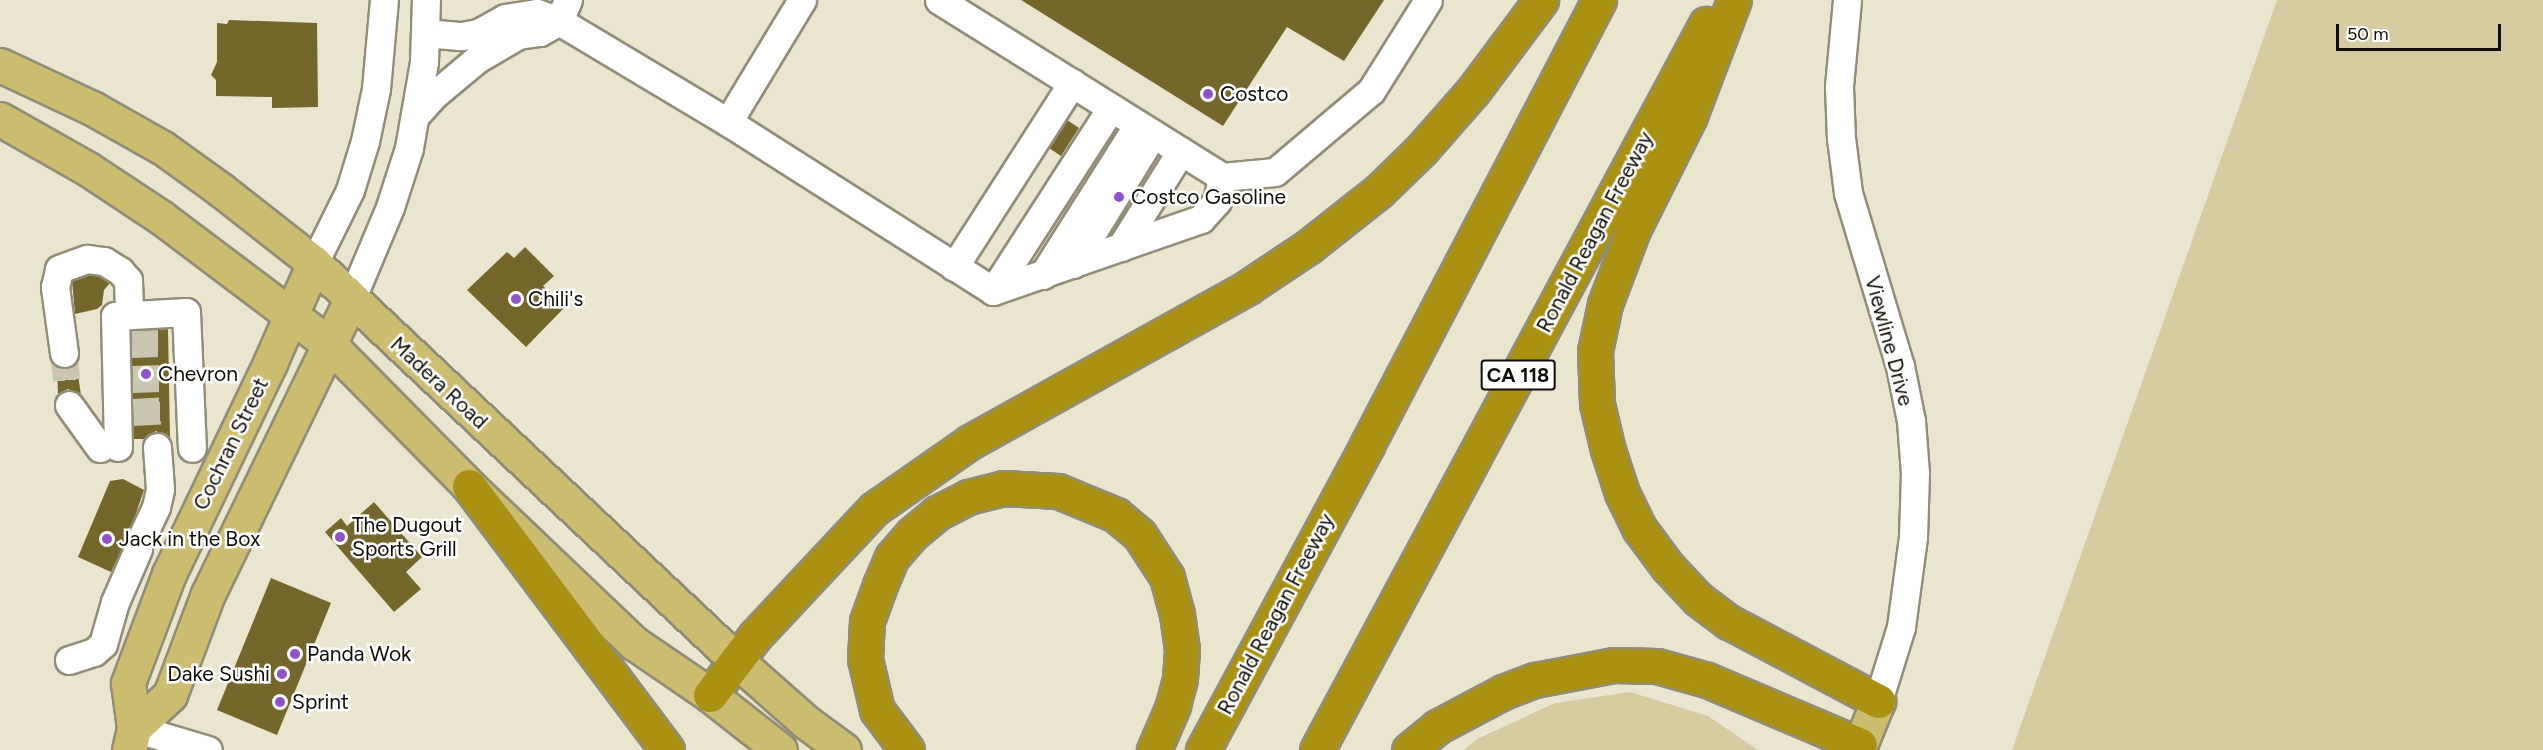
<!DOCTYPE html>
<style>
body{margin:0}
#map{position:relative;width:2543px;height:750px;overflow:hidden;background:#eae5ce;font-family:Figtree,sans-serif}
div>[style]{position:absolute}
.green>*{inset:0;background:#d7cca1}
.building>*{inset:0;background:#75662b}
.minor-tunnel>*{height:27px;margin-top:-13.5px;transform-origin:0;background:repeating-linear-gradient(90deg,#c9c5b0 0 27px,transparent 0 41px)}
.roads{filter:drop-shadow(2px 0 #928d78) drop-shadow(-2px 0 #928d78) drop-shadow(0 2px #928d78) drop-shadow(0 -2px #928d78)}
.minor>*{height:27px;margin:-13.5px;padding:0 13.5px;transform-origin:13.5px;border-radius:13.5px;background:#fff}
.major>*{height:33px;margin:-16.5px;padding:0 16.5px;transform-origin:16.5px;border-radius:16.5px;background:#cdbd71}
.highway>*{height:33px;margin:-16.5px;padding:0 16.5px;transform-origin:16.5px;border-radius:16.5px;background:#ab9112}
.dots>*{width:16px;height:16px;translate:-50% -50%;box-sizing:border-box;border:3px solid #fff;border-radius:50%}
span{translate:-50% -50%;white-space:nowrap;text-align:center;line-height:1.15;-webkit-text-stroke:5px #fff;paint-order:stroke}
.shield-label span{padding:2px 4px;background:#fff;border:2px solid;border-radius:4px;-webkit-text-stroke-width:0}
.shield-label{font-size:20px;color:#0f0d06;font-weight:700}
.poi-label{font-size:21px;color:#0f0d06}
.left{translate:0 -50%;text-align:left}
.right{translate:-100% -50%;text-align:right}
.street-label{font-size:21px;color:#0f0d06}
.scale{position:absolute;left:2336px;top:24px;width:165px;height:27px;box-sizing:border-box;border:3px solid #0f0d06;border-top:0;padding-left:8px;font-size:18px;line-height:21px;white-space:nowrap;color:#0f0d06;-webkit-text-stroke:4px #fff;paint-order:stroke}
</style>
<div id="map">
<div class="green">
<i style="clip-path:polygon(2277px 0,2543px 0,2543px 750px,2012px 750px)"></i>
<i style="clip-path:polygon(1630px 692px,1708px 716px,1758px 750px,1464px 750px,1477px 739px,1555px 703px)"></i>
</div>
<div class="building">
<i style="clip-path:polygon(1021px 0,1384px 0,1344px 61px,1287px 27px,1223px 126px)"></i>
<i style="clip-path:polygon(229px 20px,317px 23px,318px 107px,272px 108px,272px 97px,216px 96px,216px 80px,211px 75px,217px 62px,217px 23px,227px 24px)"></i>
<i style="clip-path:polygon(1067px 120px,1079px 128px,1061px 156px,1049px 148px)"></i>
<i style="clip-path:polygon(525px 247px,554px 276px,543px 286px,565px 307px,526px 347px,467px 290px,507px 252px,514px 258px)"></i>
<i style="clip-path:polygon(89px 275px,99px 276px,110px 283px,104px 290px,102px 305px,97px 309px,75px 314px,72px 281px)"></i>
<i style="clip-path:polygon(168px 329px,170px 438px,156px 431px,144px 439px,134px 439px,131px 331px)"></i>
<i style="clip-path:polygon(76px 362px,81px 395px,68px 389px,58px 394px,57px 367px,67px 368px)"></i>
<i style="clip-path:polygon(123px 479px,144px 490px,128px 537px,111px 572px,78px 557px,110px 481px)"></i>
<i style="clip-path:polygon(374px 502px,422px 557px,406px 572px,421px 589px,394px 612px,325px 532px,341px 518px,347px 526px)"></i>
<i style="clip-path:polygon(271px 578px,331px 603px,277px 735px,217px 710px)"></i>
</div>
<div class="minor-tunnel">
<i style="left:131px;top:344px;width:37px;rotate:-2deg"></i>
<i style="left:64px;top:353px;width:52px;rotate:84.5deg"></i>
<i style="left:132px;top:379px;width:37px;rotate:-2deg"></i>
<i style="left:133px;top:412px;width:37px;rotate:-3deg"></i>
</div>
<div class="roads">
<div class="minor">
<i style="left:939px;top:0;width:334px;rotate:32deg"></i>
<i style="left:1222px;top:177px;width:53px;rotate:-5.4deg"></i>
<i style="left:1275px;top:172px;width:126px;rotate:-40.2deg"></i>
<i style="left:1371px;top:91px;width:107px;rotate:-57.9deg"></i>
<i style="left:1847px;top:0;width:87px;rotate:95.3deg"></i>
<i style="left:1839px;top:87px;width:51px;rotate:87.8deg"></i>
<i style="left:1841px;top:138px;width:55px;rotate:82.7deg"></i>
<i style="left:1848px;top:193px;width:181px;rotate:73.3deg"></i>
<i style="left:1900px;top:366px;width:56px;rotate:78.7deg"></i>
<i style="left:1911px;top:421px;width:52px;rotate:85.6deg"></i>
<i style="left:1915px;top:473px;width:64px;rotate:91.8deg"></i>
<i style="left:1913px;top:537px;width:91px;rotate:97.6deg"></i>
<i style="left:1901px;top:627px;width:77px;rotate:107.3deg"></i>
<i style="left:425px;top:33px;width:37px;rotate:5deg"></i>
<i style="left:462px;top:36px;width:16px;rotate:-11deg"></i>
<i style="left:478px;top:33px;width:31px;rotate:-29deg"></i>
<i style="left:505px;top:18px;width:32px;rotate:-9deg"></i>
<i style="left:537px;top:13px;width:23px;rotate:20deg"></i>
<i style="left:559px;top:21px;width:197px;rotate:30.9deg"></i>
<i style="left:728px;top:122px;width:314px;rotate:32.5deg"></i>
<i style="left:415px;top:116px;width:28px;rotate:-48deg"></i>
<i style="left:434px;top:95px;width:56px;rotate:-39.9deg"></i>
<i style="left:477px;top:59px;width:48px;rotate:-30.3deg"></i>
<i style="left:518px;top:35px;width:22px;rotate:-8deg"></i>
<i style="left:540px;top:32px;width:22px;rotate:-30deg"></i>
<i style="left:559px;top:21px;width:23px;rotate:-67deg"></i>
<i style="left:728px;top:122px;width:143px;rotate:-58.8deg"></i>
<i style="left:1121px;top:247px;width:113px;rotate:-58deg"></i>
<i style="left:314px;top:263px;width:81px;rotate:-63.7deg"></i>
<i style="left:350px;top:190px;width:51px;rotate:-73deg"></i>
<i style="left:365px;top:141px;width:53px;rotate:-78.1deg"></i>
<i style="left:376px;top:89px;width:89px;rotate:-84.9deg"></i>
<i style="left:1073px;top:264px;width:153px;rotate:-58.4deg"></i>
<i style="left:954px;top:267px;width:219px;rotate:-57.3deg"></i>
<i style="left:1043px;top:275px;width:178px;rotate:-57.7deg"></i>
<i style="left:993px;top:291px;width:220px;rotate:-19.1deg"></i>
<i style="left:1201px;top:219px;width:24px;rotate:-48deg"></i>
<i style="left:1217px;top:201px;width:25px;rotate:-78deg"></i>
<i style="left:993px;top:291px;width:218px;rotate:-57.2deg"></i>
<i style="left:351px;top:300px;width:101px;rotate:-67.2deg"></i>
<i style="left:390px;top:207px;width:62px;rotate:-72.1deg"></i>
<i style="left:409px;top:148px;width:87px;rotate:-80.1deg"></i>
<i style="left:424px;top:62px;width:62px;rotate:-88.2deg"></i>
<i style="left:64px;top:353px;width:67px;rotate:-97.8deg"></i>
<i style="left:55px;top:287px;width:18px;rotate:-77deg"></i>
<i style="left:59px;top:269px;width:30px;rotate:-20deg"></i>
<i style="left:87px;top:259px;width:17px;rotate:7deg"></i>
<i style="left:104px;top:261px;width:19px;rotate:32deg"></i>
<i style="left:120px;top:271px;width:12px;rotate:48deg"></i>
<i style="left:128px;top:280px;width:35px;rotate:88deg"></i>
<i style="left:69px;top:405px;width:53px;rotate:54.2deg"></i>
<i style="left:118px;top:447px;width:131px;rotate:-91.3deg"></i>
<i style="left:115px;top:316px;width:71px;rotate:-3.2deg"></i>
<i style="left:186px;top:312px;width:136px;rotate:87.5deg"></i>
<i style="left:143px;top:535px;width:31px;rotate:-65deg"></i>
<i style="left:156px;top:507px;width:18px;rotate:-77deg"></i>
<i style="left:160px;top:489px;width:42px;rotate:-94.1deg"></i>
<i style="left:69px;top:660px;width:26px;rotate:-18deg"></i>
<i style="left:94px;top:652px;width:12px;rotate:-42deg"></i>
<i style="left:103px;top:644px;width:44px;rotate:-74.1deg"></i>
<i style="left:115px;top:602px;width:58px;rotate:-66.5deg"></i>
<i style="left:134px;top:728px;width:77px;rotate:16.6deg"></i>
</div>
<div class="major">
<i style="left:0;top:65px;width:102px;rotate:25.1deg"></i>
<i style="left:92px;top:108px;width:81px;rotate:29.4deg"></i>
<i style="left:163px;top:148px;width:72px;rotate:35.9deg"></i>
<i style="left:221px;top:190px;width:118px;rotate:38.1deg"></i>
<i style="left:314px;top:263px;width:579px;rotate:43.25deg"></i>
<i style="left:736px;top:660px;width:94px;rotate:41.5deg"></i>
<i style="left:806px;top:722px;width:47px;rotate:36.4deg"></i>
<i style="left:0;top:119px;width:101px;rotate:29.6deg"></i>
<i style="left:88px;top:169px;width:89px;rotate:33.5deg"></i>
<i style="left:162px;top:218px;width:209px;rotate:37deg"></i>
<i style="left:329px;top:344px;width:199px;rotate:45.4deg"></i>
<i style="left:469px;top:486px;width:228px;rotate:43.6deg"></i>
<i style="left:634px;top:643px;width:92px;rotate:34.4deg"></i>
<i style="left:710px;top:695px;width:89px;rotate:38.2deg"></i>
<i style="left:134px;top:728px;width:49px;rotate:-42.5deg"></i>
<i style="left:170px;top:695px;width:108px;rotate:-69.4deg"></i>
<i style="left:208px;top:594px;width:327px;rotate:-64.1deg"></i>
<i style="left:129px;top:750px;width:23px;rotate:-77deg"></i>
<i style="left:134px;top:728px;width:45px;rotate:-97.6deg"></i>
<i style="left:128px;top:683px;width:116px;rotate:-69.4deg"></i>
<i style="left:169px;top:574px;width:234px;rotate:-64.4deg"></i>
<i style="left:270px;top:363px;width:109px;rotate:-66.3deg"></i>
<i style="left:1858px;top:750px;width:53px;rotate:-67.8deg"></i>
</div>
<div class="highway">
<i style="left:1734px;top:0;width:124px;rotate:110.8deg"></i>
<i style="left:1690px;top:116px;width:127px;rotate:116.6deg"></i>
<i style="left:1633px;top:230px;width:79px;rotate:110.7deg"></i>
<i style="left:1605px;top:304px;width:48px;rotate:102deg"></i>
<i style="left:1595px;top:351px;width:53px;rotate:87.8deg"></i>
<i style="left:1597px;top:404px;width:47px;rotate:76.6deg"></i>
<i style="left:1608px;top:450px;width:45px;rotate:72deg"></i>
<i style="left:1622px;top:493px;width:39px;rotate:64deg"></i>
<i style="left:1639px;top:528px;width:47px;rotate:53.6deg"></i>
<i style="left:1667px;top:566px;width:45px;rotate:46.8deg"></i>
<i style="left:1698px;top:599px;width:39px;rotate:37deg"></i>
<i style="left:1729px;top:622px;width:169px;rotate:27.9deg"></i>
<i style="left:469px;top:486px;width:330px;rotate:53.1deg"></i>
<i style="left:710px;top:695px;width:74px;rotate:-52.7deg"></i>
<i style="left:755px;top:636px;width:174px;rotate:-46.9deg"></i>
<i style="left:874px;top:509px;width:117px;rotate:-34.9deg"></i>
<i style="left:970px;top:442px;width:318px;rotate:-29.1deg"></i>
<i style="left:1248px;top:287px;width:72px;rotate:-33.7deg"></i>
<i style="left:1308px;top:247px;width:90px;rotate:-38.3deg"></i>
<i style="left:1379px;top:191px;width:60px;rotate:-44.3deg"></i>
<i style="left:1422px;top:149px;width:77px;rotate:-48.7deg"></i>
<i style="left:1473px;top:91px;width:114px;rotate:-53.2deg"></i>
<i style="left:907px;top:750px;width:50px;rotate:-126.9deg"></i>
<i style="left:877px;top:710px;width:52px;rotate:-103.2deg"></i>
<i style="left:865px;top:659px;width:38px;rotate:-87deg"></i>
<i style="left:867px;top:621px;width:38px;rotate:-70deg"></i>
<i style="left:880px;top:585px;width:30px;rotate:-67deg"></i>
<i style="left:892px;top:557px;width:30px;rotate:-49deg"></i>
<i style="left:912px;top:534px;width:33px;rotate:-40deg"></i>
<i style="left:937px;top:513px;width:35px;rotate:-27deg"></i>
<i style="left:968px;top:497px;width:36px;rotate:-14deg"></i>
<i style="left:1003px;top:488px;width:55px;rotate:3.1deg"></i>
<i style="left:1058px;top:491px;width:63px;rotate:22.5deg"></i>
<i style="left:1116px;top:515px;width:30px;rotate:40deg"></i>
<i style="left:1139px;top:534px;width:51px;rotate:56.9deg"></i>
<i style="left:1167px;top:577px;width:38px;rotate:75deg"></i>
<i style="left:1177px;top:614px;width:36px;rotate:82deg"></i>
<i style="left:1182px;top:650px;width:29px;rotate:94deg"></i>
<i style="left:1180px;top:679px;width:28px;rotate:105deg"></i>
<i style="left:1173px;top:706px;width:48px;rotate:113.4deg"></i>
<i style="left:1203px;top:750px;width:346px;rotate:-61.7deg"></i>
<i style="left:1367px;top:445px;width:502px;rotate:-62.46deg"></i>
<i style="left:1317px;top:750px;width:824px;rotate:-61.82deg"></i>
<i style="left:1409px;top:750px;width:36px;rotate:-39deg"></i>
<i style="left:1437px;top:727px;width:75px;rotate:-27.9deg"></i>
<i style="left:1503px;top:692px;width:34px;rotate:-21deg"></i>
<i style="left:1535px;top:680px;width:80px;rotate:-10.8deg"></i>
<i style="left:1614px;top:665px;width:43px;rotate:1.3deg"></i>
<i style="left:1657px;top:666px;width:52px;rotate:15.6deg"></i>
<i style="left:1707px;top:680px;width:166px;rotate:23deg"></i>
</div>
</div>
<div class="dots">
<i style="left:1208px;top:94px;background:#8f52c8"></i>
<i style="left:1119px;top:197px;background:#8f52c8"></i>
<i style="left:516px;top:299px;background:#8f52c8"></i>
<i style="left:146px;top:374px;background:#8f52c8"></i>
<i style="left:340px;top:537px;background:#8f52c8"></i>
<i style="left:107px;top:539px;background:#8f52c8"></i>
<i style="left:295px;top:654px;background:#8f52c8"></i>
<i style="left:282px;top:674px;background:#8f52c8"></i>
<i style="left:280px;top:702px;background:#8f52c8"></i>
</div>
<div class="shield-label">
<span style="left:1518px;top:375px">CA 118</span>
</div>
<div class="poi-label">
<span class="left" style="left:1220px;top:94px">Costco</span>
<span class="left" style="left:1131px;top:197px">Costco Gasoline</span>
<span class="left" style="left:528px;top:299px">Chili's</span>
<span class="left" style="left:158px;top:374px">Chevron</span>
<span class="left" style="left:352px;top:537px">The Dugout<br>Sports Grill</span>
<span class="left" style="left:119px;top:539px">Jack in the Box</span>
<span class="left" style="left:307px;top:654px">Panda Wok</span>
<span class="right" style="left:270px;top:674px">Dake Sushi</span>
<span class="left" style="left:292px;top:702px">Sprint</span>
</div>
<div class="street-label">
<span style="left:1595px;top:232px;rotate:-62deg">Ronald Reagan Freeway</span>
<span style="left:1889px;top:341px;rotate:75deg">Viewline Drive</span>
<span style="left:439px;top:383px;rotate:43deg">Madera Road</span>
<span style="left:231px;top:444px;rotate:-64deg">Cochran Street</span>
<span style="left:1276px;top:614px;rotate:-62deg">Ronald Reagan Freeway</span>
</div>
<div class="scale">50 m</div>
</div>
